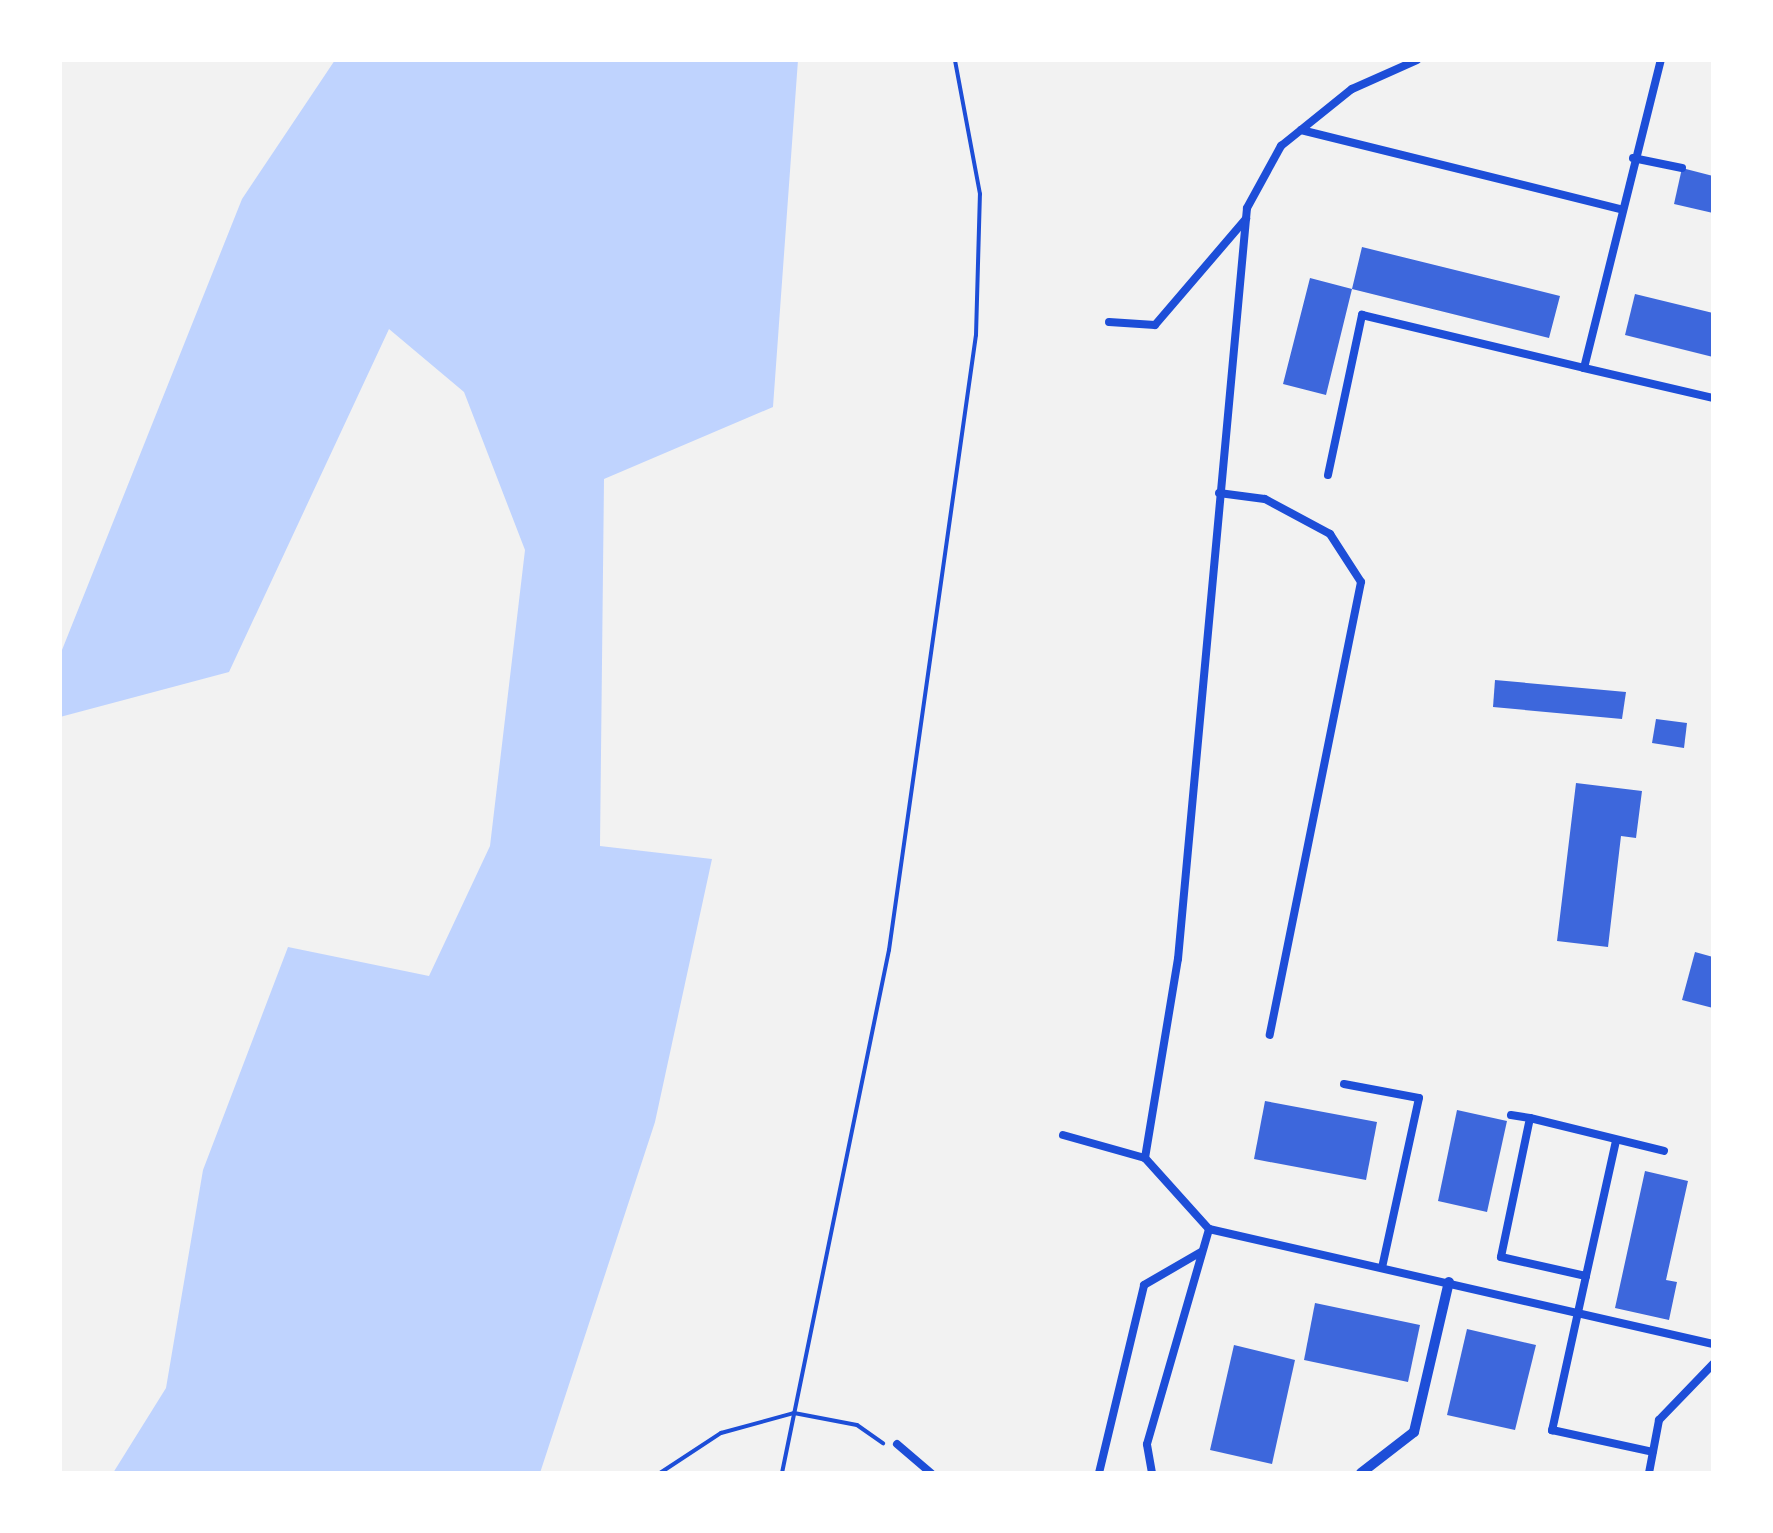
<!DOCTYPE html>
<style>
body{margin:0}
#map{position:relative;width:1773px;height:1533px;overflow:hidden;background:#f2f2f2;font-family:Inter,sans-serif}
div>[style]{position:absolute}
.water>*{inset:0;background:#bfd3fe}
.building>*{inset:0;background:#3d67dc}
.path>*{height:4px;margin:-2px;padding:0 2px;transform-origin:2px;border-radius:2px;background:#1d4ed8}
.service>*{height:8px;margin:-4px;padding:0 4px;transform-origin:4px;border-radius:4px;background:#1d4ed8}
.minor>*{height:10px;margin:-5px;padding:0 5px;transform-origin:5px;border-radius:5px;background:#1d4ed8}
span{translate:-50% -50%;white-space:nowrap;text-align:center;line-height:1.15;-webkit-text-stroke:10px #fff;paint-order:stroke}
.frame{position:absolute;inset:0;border:62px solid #fff;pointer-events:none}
</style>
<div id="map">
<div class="water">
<i style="clip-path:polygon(335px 60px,798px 60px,773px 407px,604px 479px,600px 846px,712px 859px,655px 1122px,540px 1473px,113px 1473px,166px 1388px,203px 1170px,288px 947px,429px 976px,490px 846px,525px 550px,464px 392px,389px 329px,229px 672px,60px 717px,60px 655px,242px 199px)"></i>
</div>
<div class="building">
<i style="clip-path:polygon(1682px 168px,1713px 176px,1713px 213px,1674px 204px)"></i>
<i style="clip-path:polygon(1362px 247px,1560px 296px,1549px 338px,1352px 289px,1326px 395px,1283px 384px,1310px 278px,1352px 289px)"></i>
<i style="clip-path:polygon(1635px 294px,1713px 313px,1713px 357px,1625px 335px)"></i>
<i style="clip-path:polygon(1495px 680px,1626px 692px,1622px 719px,1493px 707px)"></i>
<i style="clip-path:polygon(1656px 719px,1687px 723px,1684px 748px,1652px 743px)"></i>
<i style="clip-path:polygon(1576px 783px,1642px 791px,1636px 838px,1621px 836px,1608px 947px,1557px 941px)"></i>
<i style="clip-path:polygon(1695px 952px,1713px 957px,1713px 1008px,1682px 1000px)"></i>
<i style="clip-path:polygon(1265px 1101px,1377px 1122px,1366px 1180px,1254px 1159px)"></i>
<i style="clip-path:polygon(1457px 1110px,1507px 1121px,1487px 1212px,1438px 1201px)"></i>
<i style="clip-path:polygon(1645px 1171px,1688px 1181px,1666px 1280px,1677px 1282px,1669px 1320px,1615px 1308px)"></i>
<i style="clip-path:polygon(1315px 1303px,1420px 1325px,1408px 1382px,1304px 1360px)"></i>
<i style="clip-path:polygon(1467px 1329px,1536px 1345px,1515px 1430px,1447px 1415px)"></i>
<i style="clip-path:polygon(1234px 1345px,1295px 1360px,1272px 1464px,1210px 1450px)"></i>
</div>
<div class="path">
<i style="left:660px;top:1473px;width:73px;rotate:-33.3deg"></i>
<i style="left:721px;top:1433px;width:76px;rotate:-15.3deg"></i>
<i style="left:794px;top:1413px;width:64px;rotate:10.8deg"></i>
<i style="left:857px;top:1425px;width:32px;rotate:35deg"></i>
<i style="left:782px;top:1473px;width:534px;rotate:-78.44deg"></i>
<i style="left:889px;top:950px;width:621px;rotate:-81.95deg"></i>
<i style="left:976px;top:335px;width:141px;rotate:-88.4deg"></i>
<i style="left:980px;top:194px;width:136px;rotate:-100.6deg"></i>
</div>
<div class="service">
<i style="left:1301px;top:130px;width:330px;rotate:13.9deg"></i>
<i style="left:1633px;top:158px;width:50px;rotate:11.5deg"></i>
<i style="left:1109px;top:322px;width:46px;rotate:3.7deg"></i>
<i style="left:1155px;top:325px;width:140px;rotate:-49.4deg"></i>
<i style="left:1584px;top:368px;width:132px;rotate:13.1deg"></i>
<i style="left:1328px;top:475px;width:164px;rotate:-78deg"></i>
<i style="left:1362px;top:315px;width:228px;rotate:13.4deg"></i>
<i style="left:1584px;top:368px;width:317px;rotate:-76deg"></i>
<i style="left:1219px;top:493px;width:46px;rotate:7.4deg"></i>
<i style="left:1265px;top:499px;width:74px;rotate:28.3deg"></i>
<i style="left:1330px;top:534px;width:57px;rotate:57.1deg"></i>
<i style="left:1361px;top:582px;width:462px;rotate:101.4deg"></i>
<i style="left:1344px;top:1084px;width:76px;rotate:10.6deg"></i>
<i style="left:1419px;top:1098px;width:174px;rotate:102.3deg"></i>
<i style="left:1511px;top:1115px;width:19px;rotate:9deg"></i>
<i style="left:1530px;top:1118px;width:142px;rotate:101.8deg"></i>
<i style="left:1501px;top:1257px;width:87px;rotate:12.6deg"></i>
<i style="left:1586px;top:1276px;width:158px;rotate:102.4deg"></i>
<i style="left:1552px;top:1430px;width:103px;rotate:12.3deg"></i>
<i style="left:1530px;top:1118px;width:138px;rotate:13.8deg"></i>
<i style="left:1063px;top:1135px;width:85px;rotate:15.7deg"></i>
<i style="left:1145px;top:1158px;width:96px;rotate:48deg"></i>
<i style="left:1145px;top:1158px;width:202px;rotate:-80.6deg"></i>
<i style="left:1178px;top:959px;width:754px;rotate:-84.75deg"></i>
<i style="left:1247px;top:208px;width:71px;rotate:-61.3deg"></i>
<i style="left:1281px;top:146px;width:91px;rotate:-38.8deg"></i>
<i style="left:1352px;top:89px;width:71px;rotate:-24deg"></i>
<i style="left:1586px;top:1276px;width:138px;rotate:-77.5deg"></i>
<i style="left:897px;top:1444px;width:45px;rotate:40.5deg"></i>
<i style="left:1099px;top:1473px;width:193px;rotate:-76.5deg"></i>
<i style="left:1144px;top:1285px;width:66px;rotate:-30.1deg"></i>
<i style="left:1152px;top:1473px;width:29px;rotate:-100deg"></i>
<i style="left:1147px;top:1444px;width:224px;rotate:-73.9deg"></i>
<i style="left:1209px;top:1229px;width:517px;rotate:12.85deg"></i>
<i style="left:1649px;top:1473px;width:54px;rotate:-79.3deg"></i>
<i style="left:1659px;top:1420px;width:78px;rotate:-46deg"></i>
</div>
<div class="minor">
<i style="left:1361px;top:1473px;width:67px;rotate:-37.7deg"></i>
<i style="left:1414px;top:1432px;width:154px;rotate:-76.9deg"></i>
</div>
<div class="frame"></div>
</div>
